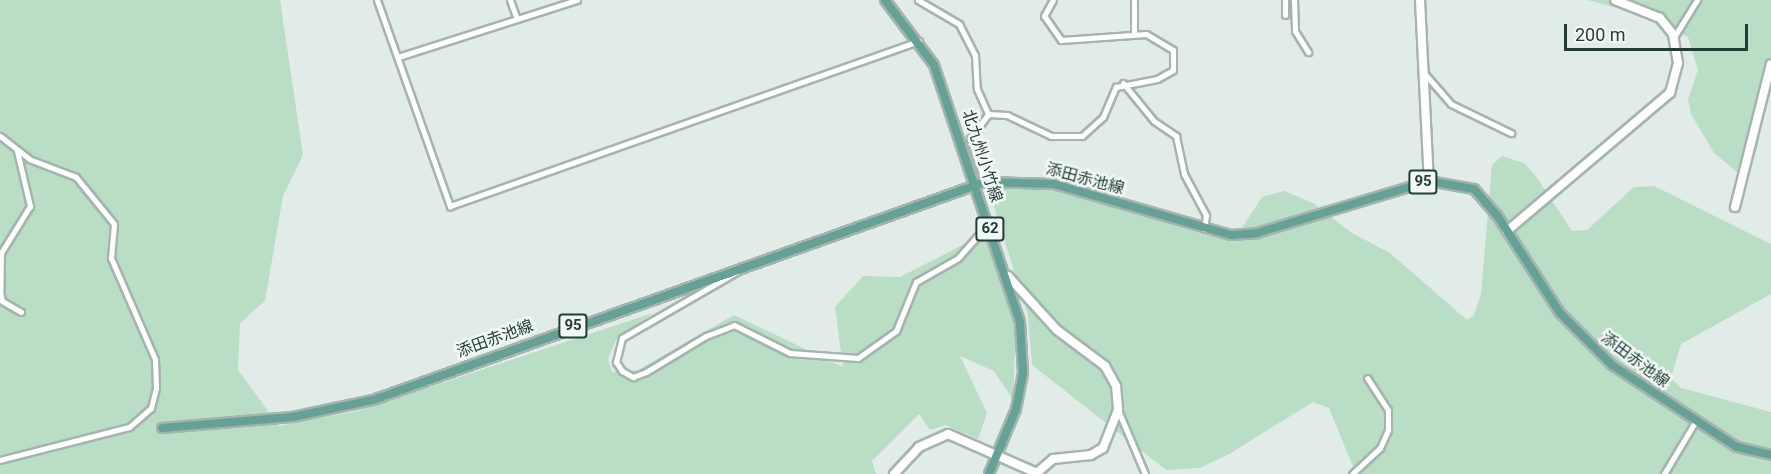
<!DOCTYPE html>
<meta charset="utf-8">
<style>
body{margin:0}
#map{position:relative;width:1771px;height:474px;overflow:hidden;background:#e1ece8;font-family:Roboto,"Noto Sans JP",sans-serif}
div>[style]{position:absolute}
.green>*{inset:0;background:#baddc5}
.roads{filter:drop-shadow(2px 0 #a4b4af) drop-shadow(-2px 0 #a4b4af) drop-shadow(0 2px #a4b4af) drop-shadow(0 -2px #a4b4af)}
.street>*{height:5px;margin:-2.5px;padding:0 2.5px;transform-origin:2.5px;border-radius:2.5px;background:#fff}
.secondary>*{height:8px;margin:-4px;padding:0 4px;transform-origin:4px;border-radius:4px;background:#fff}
.primary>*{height:8px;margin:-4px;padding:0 4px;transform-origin:4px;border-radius:4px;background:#66a195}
span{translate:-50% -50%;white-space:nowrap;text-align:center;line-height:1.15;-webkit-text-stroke:5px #f2f8f5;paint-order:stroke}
.shield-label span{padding:2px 4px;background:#f2f8f5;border:2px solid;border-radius:4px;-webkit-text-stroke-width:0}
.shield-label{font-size:15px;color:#223d37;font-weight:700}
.street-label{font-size:16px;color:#223d37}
.scale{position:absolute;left:1564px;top:24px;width:184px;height:27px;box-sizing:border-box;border:3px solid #223d37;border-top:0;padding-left:8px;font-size:18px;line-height:21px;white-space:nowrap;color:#223d37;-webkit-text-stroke:4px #f2f8f5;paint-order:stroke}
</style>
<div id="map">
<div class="green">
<i style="clip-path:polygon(0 0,280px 0,303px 155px,283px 196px,265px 301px,240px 323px,238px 370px,279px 426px,357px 411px,653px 313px,616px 340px,608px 359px,612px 372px,638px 370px,734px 315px,843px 367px,835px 307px,863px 276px,900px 277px,988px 232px,1016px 329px,1013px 400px,994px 371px,960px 356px,987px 413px,978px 439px,946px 425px,930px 430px,919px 414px,872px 461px,876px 474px,0 474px)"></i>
<i style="clip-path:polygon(1588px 0,1771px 0,1771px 66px,1758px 94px,1758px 145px,1746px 179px,1714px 153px,1691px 114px,1688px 99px,1698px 70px,1688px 37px,1650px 17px)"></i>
<i style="clip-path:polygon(1502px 156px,1524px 163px,1535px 175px,1572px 231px,1587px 230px,1634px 187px,1654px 186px,1771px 244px,1771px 294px,1681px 344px,1671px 378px,1681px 388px,1771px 412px,1771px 474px,1356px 474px,1329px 408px,1313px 402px,1229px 454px,1200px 468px,1166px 470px,1032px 365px,1028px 315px,989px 191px,1017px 185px,1054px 190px,1217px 238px,1236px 237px,1262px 197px,1284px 191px,1313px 203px,1352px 233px,1390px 253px,1467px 320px,1474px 315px,1481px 294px,1492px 165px)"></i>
</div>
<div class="roads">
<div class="street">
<i style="left:377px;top:0;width:219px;rotate:70.5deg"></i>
<i style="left:450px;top:206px;width:497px;rotate:-19.4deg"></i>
<i style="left:510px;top:0;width:20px;rotate:70deg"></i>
<i style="left:918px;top:0;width:48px;rotate:30.3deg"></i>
<i style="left:959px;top:24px;width:35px;rotate:63deg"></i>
<i style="left:975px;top:55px;width:34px;rotate:87deg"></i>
<i style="left:977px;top:89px;width:27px;rotate:66deg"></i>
<i style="left:1134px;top:0;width:32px;rotate:90deg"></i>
<i style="left:1285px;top:0;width:15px;rotate:90deg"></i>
<i style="left:1294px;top:0;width:31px;rotate:88deg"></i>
<i style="left:1295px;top:31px;width:25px;rotate:58deg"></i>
<i style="left:1674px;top:37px;width:44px;rotate:-58.1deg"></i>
<i style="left:398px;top:57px;width:188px;rotate:-17.7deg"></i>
<i style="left:1424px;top:73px;width:41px;rotate:48.9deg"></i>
<i style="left:1451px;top:104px;width:67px;rotate:25.8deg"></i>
<i style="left:1123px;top:83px;width:49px;rotate:50.8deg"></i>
<i style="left:1154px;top:121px;width:27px;rotate:34deg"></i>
<i style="left:1176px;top:136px;width:39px;rotate:78deg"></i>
<i style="left:1184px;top:174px;width:47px;rotate:61.8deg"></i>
<i style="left:1206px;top:215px;width:14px;rotate:98deg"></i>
<i style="left:0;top:136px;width:37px;rotate:38deg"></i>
<i style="left:29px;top:159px;width:50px;rotate:21deg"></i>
<i style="left:76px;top:177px;width:60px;rotate:51deg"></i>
<i style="left:114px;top:224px;width:34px;rotate:95deg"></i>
<i style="left:111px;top:258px;width:110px;rotate:66.5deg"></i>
<i style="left:155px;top:359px;width:29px;rotate:88deg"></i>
<i style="left:156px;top:388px;width:21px;rotate:104deg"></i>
<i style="left:151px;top:408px;width:29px;rotate:139deg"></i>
<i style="left:129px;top:427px;width:133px;rotate:165.7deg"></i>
<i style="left:17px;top:151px;width:57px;rotate:76.7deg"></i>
<i style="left:30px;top:206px;width:55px;rotate:121.7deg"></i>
<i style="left:1px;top:253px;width:39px;rotate:91deg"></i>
<i style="left:0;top:292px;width:9px;rotate:77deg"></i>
<i style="left:2px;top:301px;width:22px;rotate:30deg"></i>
<i style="left:985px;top:182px;width:46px;rotate:-109.2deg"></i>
<i style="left:970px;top:139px;width:31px;rotate:-54deg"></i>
<i style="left:988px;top:114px;width:19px;rotate:3deg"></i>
<i style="left:1007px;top:115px;width:49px;rotate:25.5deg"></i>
<i style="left:1051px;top:136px;width:31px"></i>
<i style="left:1082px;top:136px;width:28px;rotate:-42deg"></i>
<i style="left:1103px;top:117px;width:33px;rotate:-67deg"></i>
<i style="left:1116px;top:87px;width:42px;rotate:-11deg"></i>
<i style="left:1157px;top:79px;width:18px;rotate:-29deg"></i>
<i style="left:1173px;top:70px;width:20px;rotate:-90deg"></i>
<i style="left:1173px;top:50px;width:31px;rotate:-149deg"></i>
<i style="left:1146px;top:34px;width:85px;rotate:176deg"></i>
<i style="left:1061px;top:40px;width:29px;rotate:-125deg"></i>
<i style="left:1044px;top:16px;width:18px;rotate:-61deg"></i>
<i style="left:738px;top:271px;width:134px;rotate:150deg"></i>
<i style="left:622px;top:338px;width:25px;rotate:104deg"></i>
<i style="left:616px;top:362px;width:11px;rotate:56deg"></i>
<i style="left:622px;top:371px;width:13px;rotate:29deg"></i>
<i style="left:633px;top:377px;width:14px;rotate:-21deg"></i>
<i style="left:646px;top:372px;width:70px;rotate:-31deg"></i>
<i style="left:706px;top:336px;width:30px;rotate:-21deg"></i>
<i style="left:734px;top:325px;width:63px;rotate:26.6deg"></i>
<i style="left:790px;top:353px;width:68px;rotate:4.2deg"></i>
<i style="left:858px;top:358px;width:47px;rotate:-35.4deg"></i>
<i style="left:896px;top:331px;width:53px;rotate:-67.8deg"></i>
<i style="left:916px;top:282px;width:48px;rotate:-29.7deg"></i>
<i style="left:958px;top:258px;width:45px;rotate:-48.6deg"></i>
<i style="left:1118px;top:410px;width:69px;rotate:67.1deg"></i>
<i style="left:1352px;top:474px;width:38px;rotate:-43deg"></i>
<i style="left:1380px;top:448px;width:20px;rotate:-66deg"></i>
<i style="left:1388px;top:430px;width:20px;rotate:-90deg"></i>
<i style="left:1388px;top:410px;width:38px;rotate:-123deg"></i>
<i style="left:1664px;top:474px;width:61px;rotate:-59.2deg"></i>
</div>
<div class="secondary">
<i style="left:1420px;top:0;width:181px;rotate:87.2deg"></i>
<i style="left:1735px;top:207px;width:147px;rotate:-75.9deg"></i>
<i style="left:1507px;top:231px;width:214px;rotate:-40.3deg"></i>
<i style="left:1670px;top:93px;width:31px;rotate:-75deg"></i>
<i style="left:1678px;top:63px;width:29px;rotate:-100deg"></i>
<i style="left:1673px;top:34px;width:21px;rotate:-129deg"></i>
<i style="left:1660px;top:18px;width:48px;rotate:-158.2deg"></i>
<i style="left:1008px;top:276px;width:73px;rotate:47.8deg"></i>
<i style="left:1057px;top:330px;width:60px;rotate:36.9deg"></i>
<i style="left:1105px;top:366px;width:23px;rotate:61deg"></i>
<i style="left:1116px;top:386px;width:24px;rotate:85deg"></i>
<i style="left:1118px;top:410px;width:41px;rotate:111.5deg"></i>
<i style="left:1103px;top:448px;width:14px;rotate:150deg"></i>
<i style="left:1091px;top:455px;width:38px;rotate:174deg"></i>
<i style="left:1053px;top:459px;width:23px;rotate:139deg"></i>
<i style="left:894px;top:474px;width:37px;rotate:-47deg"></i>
<i style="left:919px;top:447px;width:32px;rotate:-24deg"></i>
<i style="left:948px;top:434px;width:97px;rotate:23.7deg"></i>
</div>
<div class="primary">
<i style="left:885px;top:0;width:81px;rotate:53deg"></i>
<i style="left:934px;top:65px;width:271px;rotate:71.5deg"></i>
<i style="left:1020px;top:322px;width:51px;rotate:86.6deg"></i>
<i style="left:1023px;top:373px;width:37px;rotate:101deg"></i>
<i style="left:1016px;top:409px;width:70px;rotate:112.6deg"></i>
<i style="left:162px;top:428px;width:131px;rotate:-4.8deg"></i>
<i style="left:293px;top:417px;width:82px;rotate:-12deg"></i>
<i style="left:373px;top:400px;width:650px;rotate:-19.61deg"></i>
<i style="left:985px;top:182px;width:69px;rotate:1.7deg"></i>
<i style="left:1054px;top:184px;width:184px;rotate:16.1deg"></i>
<i style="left:1231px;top:235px;width:26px;rotate:-4deg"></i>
<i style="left:1257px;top:233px;width:180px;rotate:-16.8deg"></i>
<i style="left:1429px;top:181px;width:46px;rotate:10.1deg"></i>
<i style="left:1474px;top:189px;width:35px;rotate:49deg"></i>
<i style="left:1497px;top:215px;width:117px;rotate:57.3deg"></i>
<i style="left:1560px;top:313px;width:74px;rotate:45deg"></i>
<i style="left:1612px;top:365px;width:149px;rotate:33.3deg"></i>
<i style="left:1737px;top:447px;width:35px;rotate:13deg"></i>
</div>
</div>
<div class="shield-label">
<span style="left:1423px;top:182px">95</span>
<span style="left:990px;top:229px">62</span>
<span style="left:573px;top:326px">95</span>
</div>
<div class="street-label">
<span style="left:982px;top:156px;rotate:72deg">北九州小竹線</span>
<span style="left:1085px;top:179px;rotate:15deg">添田赤池線</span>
<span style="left:495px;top:339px;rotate:-20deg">添田赤池線</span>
<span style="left:1635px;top:360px;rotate:37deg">添田赤池線</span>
</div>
<div class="scale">200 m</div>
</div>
